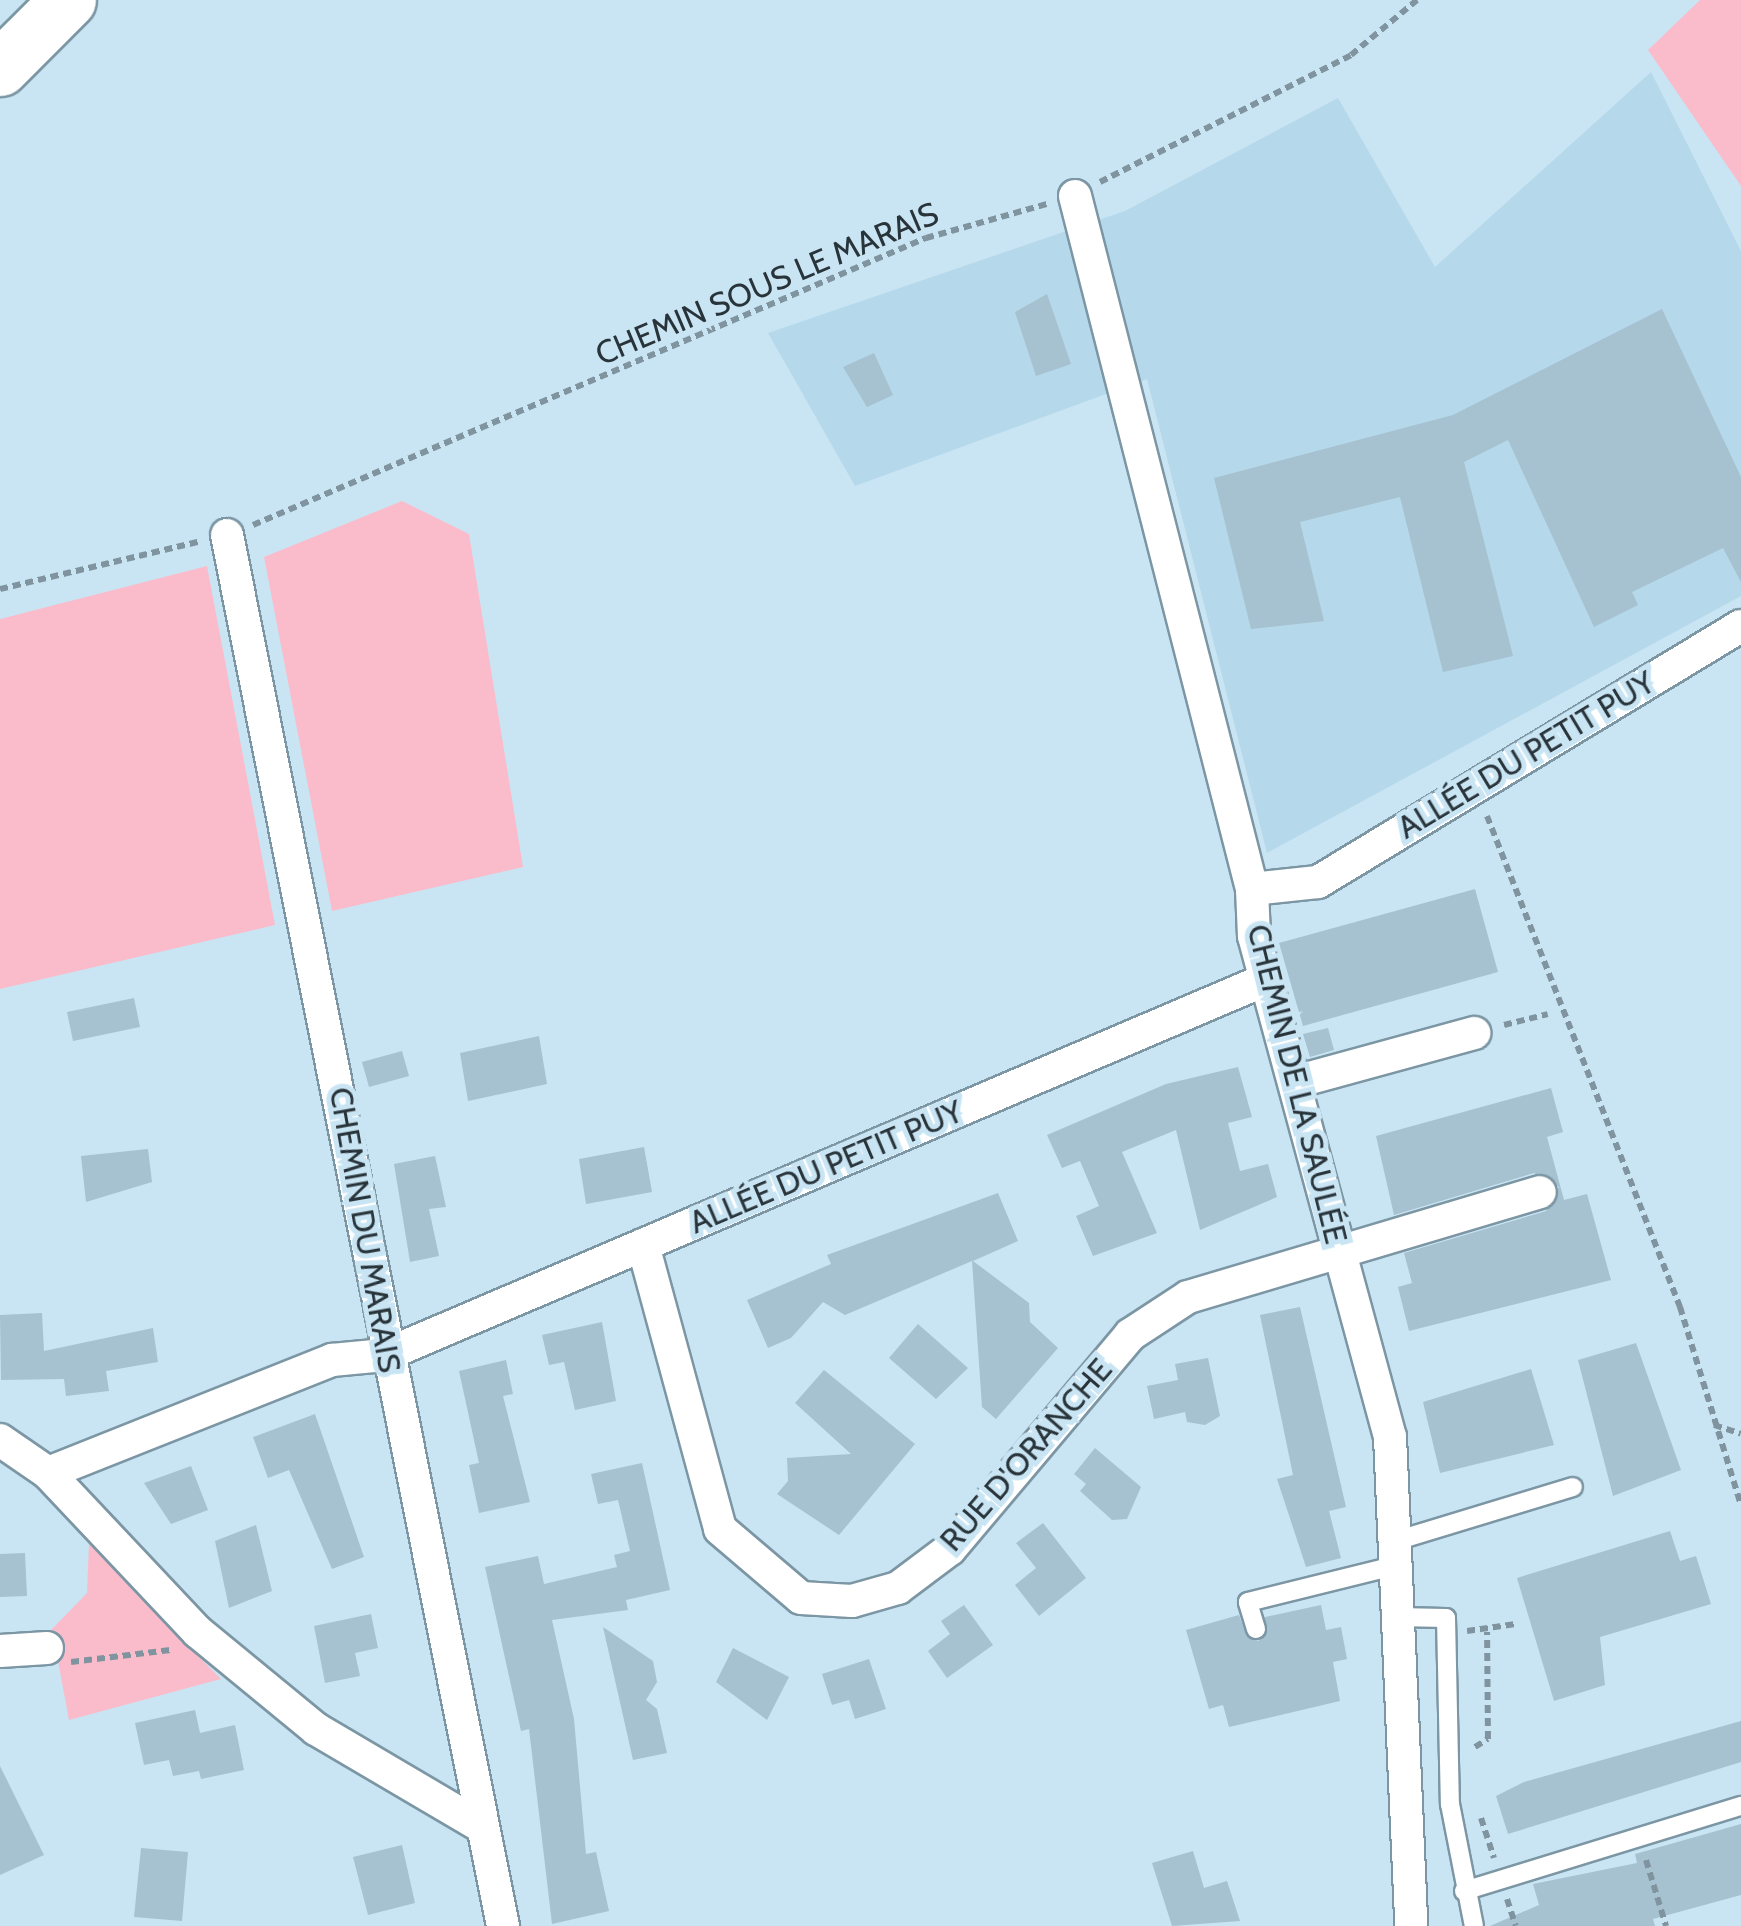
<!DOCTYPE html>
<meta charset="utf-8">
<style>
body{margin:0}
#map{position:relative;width:1741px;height:1926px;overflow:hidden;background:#c9e5f4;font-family:Cabin,sans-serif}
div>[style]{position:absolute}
.built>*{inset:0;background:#b5d8ea}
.green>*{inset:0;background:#fabccb}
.building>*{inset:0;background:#a6c1cf}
.path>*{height:6px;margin-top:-3px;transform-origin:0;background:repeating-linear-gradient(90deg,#80949f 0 8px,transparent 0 13px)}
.roads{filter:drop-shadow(2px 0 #7c96a4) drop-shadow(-2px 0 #7c96a4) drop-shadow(0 2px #7c96a4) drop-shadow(0 -2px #7c96a4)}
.service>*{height:18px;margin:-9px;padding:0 9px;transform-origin:9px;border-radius:9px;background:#fff}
.minor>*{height:32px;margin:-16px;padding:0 16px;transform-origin:16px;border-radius:16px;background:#fff}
.motorway>*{height:55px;margin:-27.5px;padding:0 27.5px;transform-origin:27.5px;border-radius:27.5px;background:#fff}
span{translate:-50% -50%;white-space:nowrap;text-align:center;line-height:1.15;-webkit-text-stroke:10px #c9e5f4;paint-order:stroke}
.street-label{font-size:32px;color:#29343a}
</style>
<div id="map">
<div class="built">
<i style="clip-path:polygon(1651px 72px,1741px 251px,1741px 596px,1267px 853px,1147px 379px,855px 486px,768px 333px,1125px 211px,1338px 98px,1435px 267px)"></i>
</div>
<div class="green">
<i style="clip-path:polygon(1700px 0,1741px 0,1741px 186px,1648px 50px)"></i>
<i style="clip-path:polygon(402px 501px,469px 534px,523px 867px,332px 911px,264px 557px)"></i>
<i style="clip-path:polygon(207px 566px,275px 925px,0 989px,0 619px)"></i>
<i style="clip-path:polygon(89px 1543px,146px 1604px,221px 1679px,69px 1720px,52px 1629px,87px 1593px)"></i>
</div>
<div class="building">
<i style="clip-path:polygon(1047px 294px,1071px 364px,1036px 376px,1015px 312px)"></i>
<i style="clip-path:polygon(1662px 309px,1741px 477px,1741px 582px,1723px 548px,1632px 592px,1638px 605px,1594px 627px,1508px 440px,1464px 462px,1513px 656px,1443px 672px,1400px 497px,1300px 522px,1324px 621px,1251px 629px,1214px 478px,1453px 415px)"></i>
<i style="clip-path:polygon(874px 353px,893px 395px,867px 407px,843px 367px)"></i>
<i style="clip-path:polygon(1475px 889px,1498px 972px,1303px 1026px,1279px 943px)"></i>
<i style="clip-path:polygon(134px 998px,140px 1027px,73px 1041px,67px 1012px)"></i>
<i style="clip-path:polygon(1328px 1028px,1334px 1050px,1310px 1057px,1303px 1034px)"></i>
<i style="clip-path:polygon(539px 1036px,547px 1084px,468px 1101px,460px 1053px)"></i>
<i style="clip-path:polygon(402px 1051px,409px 1076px,369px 1087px,362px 1062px)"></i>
<i style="clip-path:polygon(1238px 1067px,1252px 1117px,1228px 1123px,1240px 1171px,1268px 1164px,1277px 1197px,1200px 1230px,1176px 1130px,1122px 1152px,1157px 1233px,1093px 1256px,1076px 1216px,1099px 1206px,1080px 1161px,1062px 1168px,1047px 1135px,1166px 1084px)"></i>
<i style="clip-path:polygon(1551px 1088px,1563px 1132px,1547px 1137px,1564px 1200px,1587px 1194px,1611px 1280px,1409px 1331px,1398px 1287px,1412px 1283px,1404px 1253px,1546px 1211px,1559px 1187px,1534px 1173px,1394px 1215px,1376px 1136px)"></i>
<i style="clip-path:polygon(644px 1147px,652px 1192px,586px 1204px,579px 1159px)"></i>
<i style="clip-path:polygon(148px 1149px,152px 1182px,86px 1202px,81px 1156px)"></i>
<i style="clip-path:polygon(435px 1156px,446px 1207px,429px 1209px,439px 1256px,410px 1262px,394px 1164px)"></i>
<i style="clip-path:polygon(998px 1193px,1018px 1241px,973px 1261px,1029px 1303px,1030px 1322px,1058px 1348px,996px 1419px,982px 1407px,972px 1261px,845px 1315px,823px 1302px,791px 1338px,768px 1348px,747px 1300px,831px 1264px,827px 1255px)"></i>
<i style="clip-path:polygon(1300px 1307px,1346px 1507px,1329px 1511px,1341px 1558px,1306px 1567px,1277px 1479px,1293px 1475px,1260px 1315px)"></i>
<i style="clip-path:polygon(42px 1313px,44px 1351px,153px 1328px,158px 1362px,106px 1371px,109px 1391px,66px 1396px,64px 1379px,1px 1380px,0 1315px)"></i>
<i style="clip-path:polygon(602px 1322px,616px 1401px,575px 1410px,564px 1362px,549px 1365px,542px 1335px)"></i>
<i style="clip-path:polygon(918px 1324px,968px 1368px,936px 1399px,889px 1358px)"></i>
<i style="clip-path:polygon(1636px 1343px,1681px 1470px,1613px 1496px,1578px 1360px)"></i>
<i style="clip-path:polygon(1208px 1358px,1220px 1416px,1205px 1425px,1187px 1422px,1185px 1412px,1154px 1419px,1147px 1386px,1178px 1380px,1175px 1364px)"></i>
<i style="clip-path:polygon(506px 1360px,513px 1394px,503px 1396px,530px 1502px,479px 1513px,469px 1465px,479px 1463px,459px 1371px)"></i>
<i style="clip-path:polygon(1531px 1369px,1554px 1445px,1440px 1473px,1423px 1402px)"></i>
<i style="clip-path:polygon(824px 1370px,915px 1444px,839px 1535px,777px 1494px,788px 1481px,787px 1458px,851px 1454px,795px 1403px)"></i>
<i style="clip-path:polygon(315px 1414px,364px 1557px,332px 1569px,289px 1470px,268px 1478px,253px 1437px)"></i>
<i style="clip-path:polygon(1095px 1448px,1141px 1487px,1127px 1519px,1112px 1520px,1080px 1491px,1086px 1484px,1074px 1474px)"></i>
<i style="clip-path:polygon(642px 1463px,670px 1590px,626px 1600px,628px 1610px,552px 1620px,574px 1719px,586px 1854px,596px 1852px,609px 1911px,552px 1924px,529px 1729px,521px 1731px,485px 1567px,538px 1556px,544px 1584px,617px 1567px,614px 1555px,630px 1551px,618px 1500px,598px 1504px,591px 1474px)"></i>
<i style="clip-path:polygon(191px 1466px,208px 1510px,171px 1524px,144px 1483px)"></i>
<i style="clip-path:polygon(1043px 1523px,1086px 1578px,1039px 1616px,1015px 1585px,1036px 1568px,1016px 1543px)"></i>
<i style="clip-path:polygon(256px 1525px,272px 1591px,229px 1608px,215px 1541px)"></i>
<i style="clip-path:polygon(1670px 1531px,1680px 1561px,1696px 1556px,1711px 1604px,1600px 1637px,1605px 1685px,1554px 1701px,1517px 1578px)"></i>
<i style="clip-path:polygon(25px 1553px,27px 1596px,0 1597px,0 1554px)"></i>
<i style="clip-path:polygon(964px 1605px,993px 1645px,947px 1678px,928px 1651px,950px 1634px,941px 1621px)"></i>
<i style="clip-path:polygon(1321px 1605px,1326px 1630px,1341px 1627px,1347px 1659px,1333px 1662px,1340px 1701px,1229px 1727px,1223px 1705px,1209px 1709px,1186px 1630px,1239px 1615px,1247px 1637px,1259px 1641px,1265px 1617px)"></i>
<i style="clip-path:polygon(371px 1614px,378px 1648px,355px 1653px,360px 1676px,325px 1683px,314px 1626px)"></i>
<i style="clip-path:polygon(603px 1627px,653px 1661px,657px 1682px,646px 1700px,657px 1709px,667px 1753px,633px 1760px)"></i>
<i style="clip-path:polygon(733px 1648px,789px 1677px,767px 1720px,716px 1682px)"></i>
<i style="clip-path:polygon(869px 1659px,886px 1709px,855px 1719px,849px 1700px,832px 1705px,822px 1674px)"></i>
<i style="clip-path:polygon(195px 1710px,200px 1733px,235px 1725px,244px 1770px,201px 1779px,199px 1771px,173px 1776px,169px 1760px,144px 1765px,135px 1723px)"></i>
<i style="clip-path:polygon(1741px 1721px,1741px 1762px,1508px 1834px,1496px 1796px,1524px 1782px)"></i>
<i style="clip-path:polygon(0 1766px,44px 1855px,0 1875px)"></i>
<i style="clip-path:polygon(1741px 1824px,1741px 1895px,1653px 1919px,1655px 1926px,1490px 1926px,1539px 1905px,1533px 1884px,1637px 1863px,1635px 1854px)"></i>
<i style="clip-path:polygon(402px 1845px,415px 1903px,368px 1915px,353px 1857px)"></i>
<i style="clip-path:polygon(141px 1848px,188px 1852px,182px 1921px,134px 1917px)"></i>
<i style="clip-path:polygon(1193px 1851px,1204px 1888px,1227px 1881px,1240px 1921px,1172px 1926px,1152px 1863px)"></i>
</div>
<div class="path">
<i style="left:1100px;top:182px;width:281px;rotate:-26.8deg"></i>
<i style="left:1351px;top:55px;width:86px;rotate:-39.8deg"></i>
<i style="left:253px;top:525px;width:732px;rotate:-23.1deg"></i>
<i style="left:926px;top:238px;width:126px;rotate:-15.7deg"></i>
<i style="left:0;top:589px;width:204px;rotate:-13.4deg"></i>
<i style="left:1487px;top:816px;width:528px;rotate:68.54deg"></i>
<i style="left:1680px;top:1307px;width:207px;rotate:72.9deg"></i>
<i style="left:1504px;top:1025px;width:45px;rotate:-14deg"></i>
<i style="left:1714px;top:1425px;width:28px;rotate:18deg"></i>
<i style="left:1467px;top:1631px;width:49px;rotate:-8.3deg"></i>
<i style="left:71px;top:1662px;width:100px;rotate:-6.9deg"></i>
<i style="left:1475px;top:1747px;width:15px;rotate:-32deg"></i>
<i style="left:1488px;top:1739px;width:107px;rotate:-90.5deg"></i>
<i style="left:1481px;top:1818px;width:42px;rotate:72deg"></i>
<i style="left:1646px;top:1860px;width:69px;rotate:73.1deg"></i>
<i style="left:1507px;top:1899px;width:28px;rotate:72deg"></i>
</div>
<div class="roads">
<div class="service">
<i style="left:1392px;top:1542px;width:189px;rotate:-16.9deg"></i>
<i style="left:1397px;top:1617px;width:49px;rotate:1.2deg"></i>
<i style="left:1446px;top:1618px;width:186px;rotate:88.8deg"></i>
<i style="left:1450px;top:1804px;width:124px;rotate:78.9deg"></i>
<i style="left:1256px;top:1629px;width:28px;rotate:-107deg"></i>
<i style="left:1248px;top:1602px;width:150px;rotate:-13.9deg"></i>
<i style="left:1464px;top:1891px;width:290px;rotate:-17.1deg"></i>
</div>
<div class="minor">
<i style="left:1075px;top:196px;width:715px;rotate:75.67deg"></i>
<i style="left:1252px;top:889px;width:47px;rotate:87.6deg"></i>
<i style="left:1254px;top:936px;width:519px;rotate:74.81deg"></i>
<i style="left:1390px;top:1437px;width:489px;rotate:87.5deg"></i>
<i style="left:227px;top:535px;width:1418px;rotate:78.78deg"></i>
<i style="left:1252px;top:889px;width:66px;rotate:-6.1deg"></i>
<i style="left:1318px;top:882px;width:494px;rotate:-31.2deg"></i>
<i style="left:1295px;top:1082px;width:186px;rotate:-15.3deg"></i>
<i style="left:643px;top:1245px;width:294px;rotate:74.8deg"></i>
<i style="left:720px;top:1529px;width:106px;rotate:40.4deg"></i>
<i style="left:801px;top:1598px;width:51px;rotate:3.4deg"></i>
<i style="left:852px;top:1601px;width:48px;rotate:-15.8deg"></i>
<i style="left:898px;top:1588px;width:65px;rotate:-36.9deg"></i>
<i style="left:950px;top:1549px;width:280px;rotate:-49.9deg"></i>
<i style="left:1130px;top:1335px;width:69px;rotate:-33.2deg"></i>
<i style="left:1188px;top:1297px;width:367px;rotate:-16.6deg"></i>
<i style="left:0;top:1440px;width:58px;rotate:34.5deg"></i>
<i style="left:48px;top:1473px;width:219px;rotate:46.7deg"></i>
<i style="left:198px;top:1632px;width:153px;rotate:39.4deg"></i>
<i style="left:316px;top:1729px;width:189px;rotate:30.5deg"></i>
<i style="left:48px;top:1473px;width:306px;rotate:-21.7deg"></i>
<i style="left:332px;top:1360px;width:53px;rotate:-5.4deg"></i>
<i style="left:385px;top:1355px;width:959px;rotate:-23.09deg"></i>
<i style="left:0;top:1651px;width:47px;rotate:-3.7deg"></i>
</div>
<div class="motorway">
<i style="left:0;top:68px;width:96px;rotate:-45deg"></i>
</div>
</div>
<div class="street-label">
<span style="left:767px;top:284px;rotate:-23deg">CHEMIN SOUS LE MARAIS</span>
<span style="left:1526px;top:755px;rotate:-31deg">ALLÉE DU PETIT PUY</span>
<span style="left:1297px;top:1084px;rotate:76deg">CHEMIN DE LA SAULÉE</span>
<span style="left:826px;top:1167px;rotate:-23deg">ALLÉE DU PETIT PUY</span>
<span style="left:365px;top:1230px;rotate:80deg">CHEMIN DU MARAIS</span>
<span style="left:1026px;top:1455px;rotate:-49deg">RUE D'ORANCHE</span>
</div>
</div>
